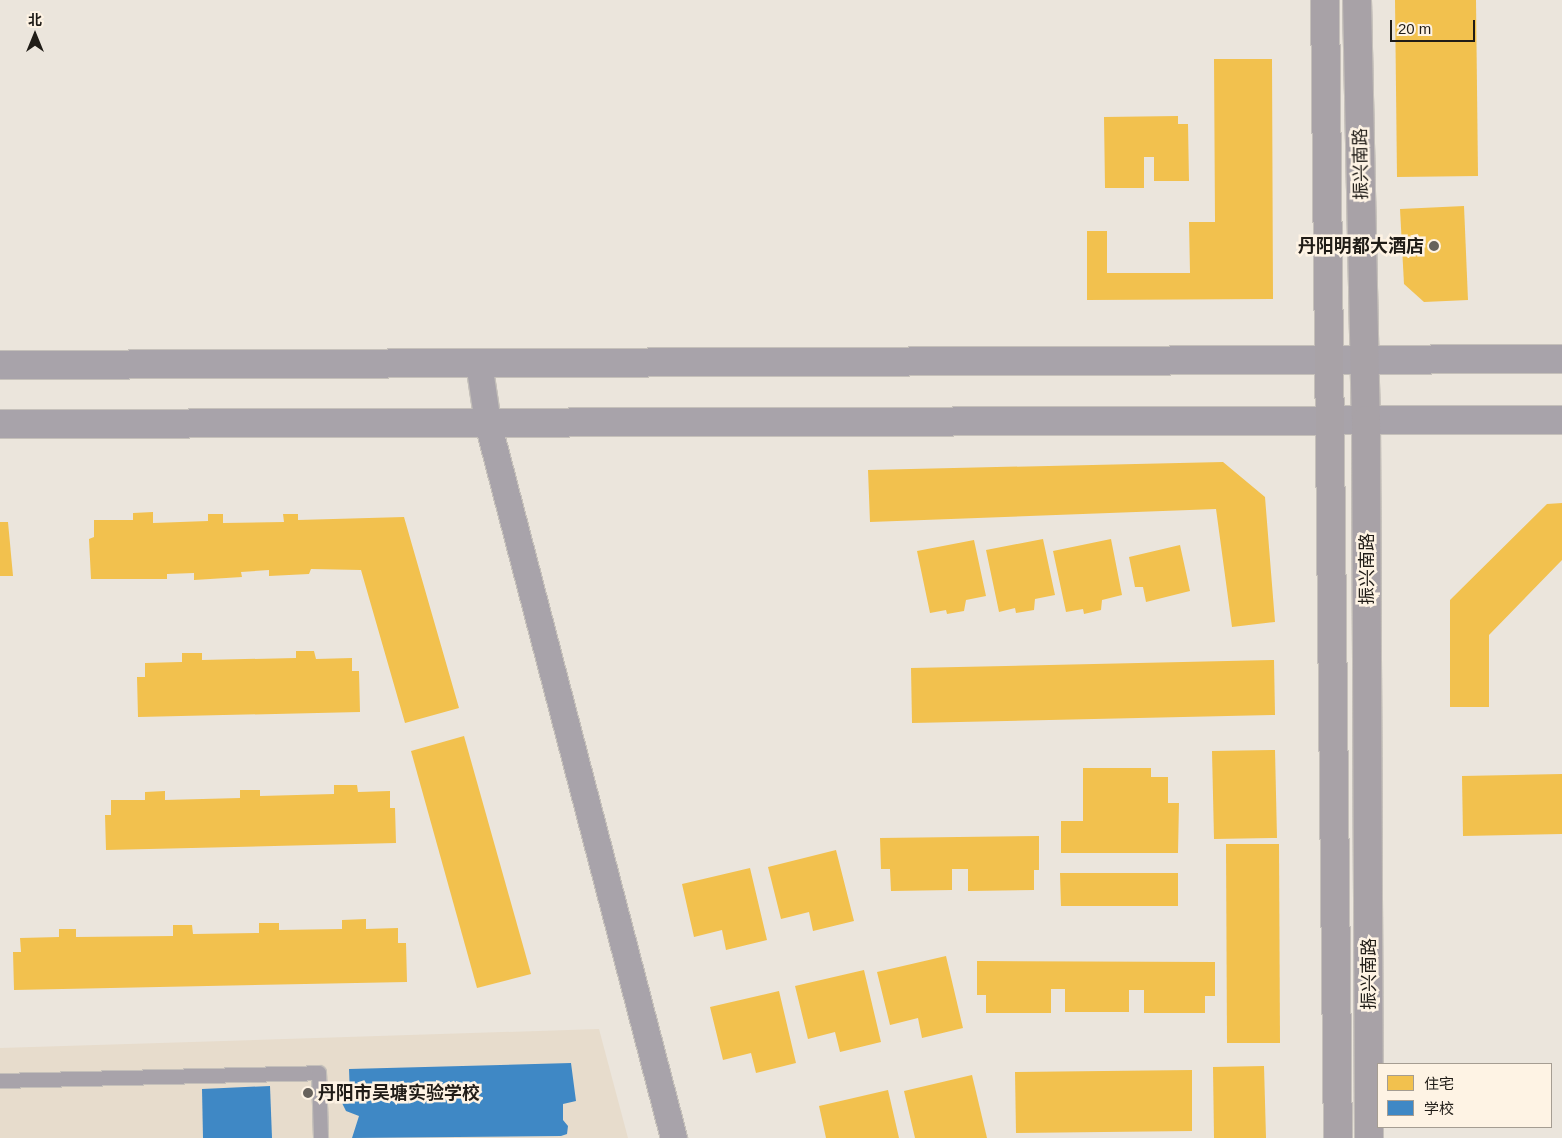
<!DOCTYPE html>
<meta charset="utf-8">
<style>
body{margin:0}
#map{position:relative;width:1562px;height:1138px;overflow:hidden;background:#ebe5dc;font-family:Arial,"Noto Sans SC",sans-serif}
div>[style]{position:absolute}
.built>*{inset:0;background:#e7dccc}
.homes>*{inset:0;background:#f2c14e}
.schools>*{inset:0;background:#3f88c5}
.roads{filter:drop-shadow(1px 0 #c5c0ba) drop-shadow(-1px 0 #c5c0ba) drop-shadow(0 1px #c5c0ba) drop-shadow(0 -1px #c5c0ba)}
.service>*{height:14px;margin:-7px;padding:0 7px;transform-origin:7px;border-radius:7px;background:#a8a3aa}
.minor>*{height:26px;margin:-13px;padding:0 13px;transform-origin:13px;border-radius:13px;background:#a8a3aa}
.tertiary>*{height:28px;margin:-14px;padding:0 14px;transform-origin:14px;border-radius:14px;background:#a8a3aa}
.secondary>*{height:28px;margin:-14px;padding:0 14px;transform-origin:14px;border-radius:14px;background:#a8a2a7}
.dots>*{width:14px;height:14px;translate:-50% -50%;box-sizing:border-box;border:2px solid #fef3e4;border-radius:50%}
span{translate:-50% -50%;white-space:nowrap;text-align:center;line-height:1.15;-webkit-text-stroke:5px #fef3e4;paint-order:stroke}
.street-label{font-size:18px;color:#201c17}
.poi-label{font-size:18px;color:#201c17;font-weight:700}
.right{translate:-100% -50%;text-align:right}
.left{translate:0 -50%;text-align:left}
.legend{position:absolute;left:1377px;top:1063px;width:175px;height:65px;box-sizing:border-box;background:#fef3e4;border:1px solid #a59d92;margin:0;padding:6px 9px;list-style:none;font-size:15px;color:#201c17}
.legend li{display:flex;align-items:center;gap:10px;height:25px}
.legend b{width:25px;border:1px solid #a59d92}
.north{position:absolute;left:10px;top:10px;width:50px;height:50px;-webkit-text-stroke:4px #fef3e4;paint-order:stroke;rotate:0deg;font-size:14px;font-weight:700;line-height:20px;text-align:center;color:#201c17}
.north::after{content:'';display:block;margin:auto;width:18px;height:22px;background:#201c17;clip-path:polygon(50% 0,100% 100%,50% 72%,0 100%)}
.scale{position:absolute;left:1390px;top:20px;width:85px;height:22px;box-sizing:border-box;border:2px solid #201c17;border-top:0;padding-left:6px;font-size:15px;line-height:18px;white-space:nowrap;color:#201c17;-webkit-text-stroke:4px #fef3e4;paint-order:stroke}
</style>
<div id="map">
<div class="built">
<i style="clip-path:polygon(599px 1029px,628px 1138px,0 1138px,0 1048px)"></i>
</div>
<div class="homes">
<i style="clip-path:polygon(1395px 0,1476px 0,1478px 176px,1397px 177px)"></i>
<i style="clip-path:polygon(1214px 59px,1272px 59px,1273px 299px,1087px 300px,1087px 231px,1107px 231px,1107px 273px,1190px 273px,1189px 222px,1215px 222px)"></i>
<i style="clip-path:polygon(1178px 116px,1178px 124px,1188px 124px,1189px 181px,1154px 181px,1154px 157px,1144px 157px,1144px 188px,1105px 188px,1104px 117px)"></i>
<i style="clip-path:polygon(1464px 206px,1468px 300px,1424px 302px,1404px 284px,1400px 209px)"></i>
<i style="clip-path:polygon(1223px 462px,1265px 497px,1275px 622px,1232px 627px,1216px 509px,870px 522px,868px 470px)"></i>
<i style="clip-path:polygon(1562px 503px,1562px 560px,1489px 635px,1489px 707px,1450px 707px,1450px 600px,1547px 504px)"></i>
<i style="clip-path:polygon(153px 512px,153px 523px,208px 521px,208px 514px,223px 514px,223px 523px,284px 522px,283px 514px,298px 514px,298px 520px,404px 517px,459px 708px,405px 723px,361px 570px,311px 569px,309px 574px,269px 576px,269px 570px,241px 572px,242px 577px,194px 580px,194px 573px,167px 574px,167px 579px,91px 579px,89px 539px,94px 537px,94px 520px,133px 520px,133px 513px)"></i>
<i style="clip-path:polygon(0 522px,8px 522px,13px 576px,0 576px)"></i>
<i style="clip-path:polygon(1043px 539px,1055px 595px,1035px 599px,1034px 610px,1016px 613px,1015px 608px,999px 612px,986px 550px)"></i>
<i style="clip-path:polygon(1111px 539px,1122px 595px,1102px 600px,1101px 610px,1084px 614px,1083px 609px,1066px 612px,1053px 551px)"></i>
<i style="clip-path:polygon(974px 540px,986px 596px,966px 600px,964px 611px,947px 614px,946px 610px,930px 613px,917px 551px)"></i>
<i style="clip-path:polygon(1180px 545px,1190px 591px,1146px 602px,1143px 587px,1135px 587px,1129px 557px)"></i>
<i style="clip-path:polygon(296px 651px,314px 651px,316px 659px,352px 658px,352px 671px,359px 671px,360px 712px,138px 717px,137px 677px,145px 677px,145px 663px,182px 662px,182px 653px,202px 653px,202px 660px,296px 658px)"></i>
<i style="clip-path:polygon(1274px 660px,1275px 715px,912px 723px,911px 668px)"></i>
<i style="clip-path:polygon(464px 736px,531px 974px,477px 988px,411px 751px)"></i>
<i style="clip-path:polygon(1275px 750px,1277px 838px,1214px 839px,1212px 751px)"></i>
<i style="clip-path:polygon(1083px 768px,1151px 768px,1151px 777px,1168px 777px,1168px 803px,1179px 803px,1178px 853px,1061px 853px,1061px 821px,1083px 821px)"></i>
<i style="clip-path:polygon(1562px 774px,1562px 834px,1463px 836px,1462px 776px)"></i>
<i style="clip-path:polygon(334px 785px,357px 785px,358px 792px,390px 791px,390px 808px,395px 808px,396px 843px,106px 850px,105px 815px,111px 815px,111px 800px,145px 800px,145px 792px,165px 791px,165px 800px,240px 798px,240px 790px,260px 790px,260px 796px,334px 794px)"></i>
<i style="clip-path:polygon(1039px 836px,1039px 870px,1034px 870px,1034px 890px,968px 891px,968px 869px,952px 869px,952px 890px,891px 891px,890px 869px,881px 869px,880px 838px)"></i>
<i style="clip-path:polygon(1226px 844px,1279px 844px,1280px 1043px,1227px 1043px)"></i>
<i style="clip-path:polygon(836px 850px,854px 921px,813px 931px,809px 912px,781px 919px,768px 867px)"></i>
<i style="clip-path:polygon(750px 868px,767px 940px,726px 950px,722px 930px,694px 937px,682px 884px)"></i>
<i style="clip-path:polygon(1060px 873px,1178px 873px,1178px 906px,1061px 906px)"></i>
<i style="clip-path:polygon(366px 919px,366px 929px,398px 928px,398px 943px,406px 943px,407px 982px,14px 990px,13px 952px,21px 952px,20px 938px,59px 937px,59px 929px,76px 929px,76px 937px,173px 936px,173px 925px,192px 925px,193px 934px,259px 933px,259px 923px,279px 923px,279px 930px,342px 929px,342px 920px)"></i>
<i style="clip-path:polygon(946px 956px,963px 1028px,922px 1038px,918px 1018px,890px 1025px,877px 972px)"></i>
<i style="clip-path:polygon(977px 961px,1215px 962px,1215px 996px,1205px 996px,1205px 1013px,1144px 1013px,1144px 990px,1129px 990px,1129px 1012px,1065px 1012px,1065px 989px,1051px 989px,1051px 1013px,986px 1013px,986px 995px,977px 995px)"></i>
<i style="clip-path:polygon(864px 970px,881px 1042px,840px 1052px,835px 1032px,808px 1039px,795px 986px)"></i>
<i style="clip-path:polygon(779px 991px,796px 1063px,756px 1073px,751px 1053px,723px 1060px,710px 1007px)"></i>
<i style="clip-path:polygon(1264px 1066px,1266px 1138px,1214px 1138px,1213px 1067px)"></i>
<i style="clip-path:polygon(1192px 1070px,1192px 1131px,1016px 1133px,1015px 1072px)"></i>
<i style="clip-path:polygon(972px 1075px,987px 1138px,915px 1138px,904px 1091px)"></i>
<i style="clip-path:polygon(888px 1090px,899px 1138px,826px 1138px,819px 1106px)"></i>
</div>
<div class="schools">
<i style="clip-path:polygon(571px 1063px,576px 1101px,563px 1104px,563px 1120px,568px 1126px,567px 1134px,561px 1136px,352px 1138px,359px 1116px,346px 1111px,342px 1103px,350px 1097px,349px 1069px)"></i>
<i style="clip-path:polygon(270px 1086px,272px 1138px,203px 1138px,202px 1089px)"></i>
</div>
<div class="roads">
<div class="service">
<i style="left:0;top:1081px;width:319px;rotate:-1.4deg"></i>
<i style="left:319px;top:1073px;width:65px;rotate:88.2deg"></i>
</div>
<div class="minor">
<i style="left:479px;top:363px;width:61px;rotate:81.5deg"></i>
<i style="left:488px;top:423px;width:739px;rotate:75.42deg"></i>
</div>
<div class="tertiary">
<i style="left:0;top:365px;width:1562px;rotate:-0.22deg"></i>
<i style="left:0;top:424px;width:1562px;rotate:-0.15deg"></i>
</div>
<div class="secondary">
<i style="left:1325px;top:0;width:1138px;rotate:89.35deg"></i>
<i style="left:1357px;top:0;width:420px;rotate:88.8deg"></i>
<i style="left:1366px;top:420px;width:718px;rotate:89.76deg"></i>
</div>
</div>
<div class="dots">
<i style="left:1434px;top:246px;background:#67625c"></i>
<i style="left:308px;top:1093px;background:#67625c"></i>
</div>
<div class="street-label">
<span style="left:1361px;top:164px;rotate:-91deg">振兴南路</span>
<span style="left:1367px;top:569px;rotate:-90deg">振兴南路</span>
<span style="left:1369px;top:974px;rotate:-90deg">振兴南路</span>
</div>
<div class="poi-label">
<span class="right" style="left:1424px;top:246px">丹阳明都大酒店</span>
<span class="left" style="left:318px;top:1093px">丹阳市吴塘实验学校</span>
</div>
<ul class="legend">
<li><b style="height:14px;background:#f2c14e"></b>住宅</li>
<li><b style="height:14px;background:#3f88c5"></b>学校</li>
</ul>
<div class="north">北</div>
<div class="scale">20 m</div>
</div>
